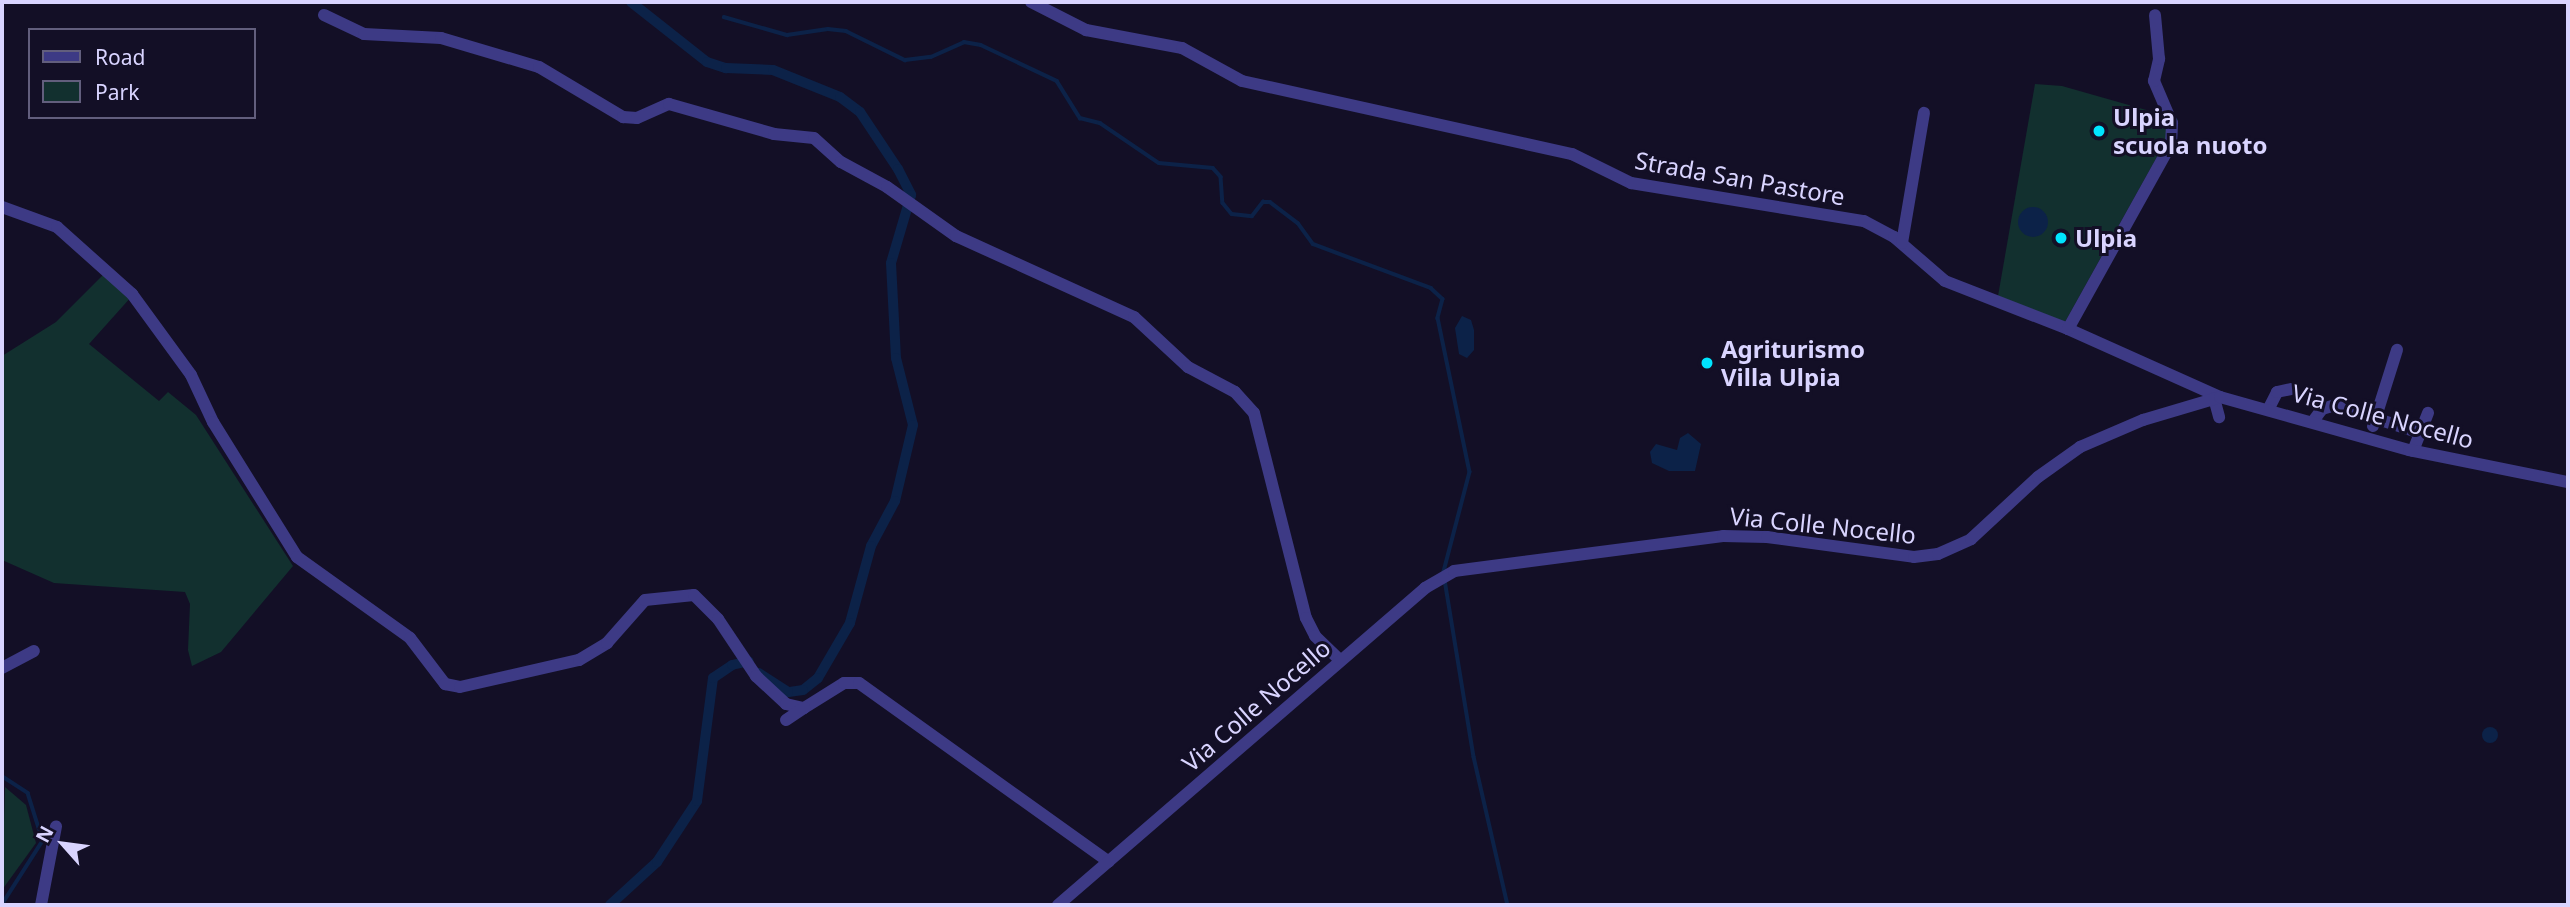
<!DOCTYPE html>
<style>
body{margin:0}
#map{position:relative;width:2570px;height:907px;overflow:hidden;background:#130f26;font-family:"Noto Sans",sans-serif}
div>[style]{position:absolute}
.green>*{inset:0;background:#12302f}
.water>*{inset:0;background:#0c2248}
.round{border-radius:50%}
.stream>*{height:3.5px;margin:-1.75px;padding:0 1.75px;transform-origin:1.75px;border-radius:1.75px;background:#0c2248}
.canal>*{height:10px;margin:-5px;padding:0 5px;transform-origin:5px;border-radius:5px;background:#0c2248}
.minor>*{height:12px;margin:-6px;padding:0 6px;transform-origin:6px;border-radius:6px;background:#3d3a85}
.dots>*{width:19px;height:19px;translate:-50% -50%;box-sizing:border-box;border:4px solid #130f26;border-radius:50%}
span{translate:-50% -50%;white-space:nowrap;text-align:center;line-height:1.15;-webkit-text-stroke:6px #130f26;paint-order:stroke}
.poi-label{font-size:24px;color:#d9d4ff;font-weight:700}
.left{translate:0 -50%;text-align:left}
.street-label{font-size:24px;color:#d9d4ff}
.frame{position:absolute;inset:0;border:4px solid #d9d4ff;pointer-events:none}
.legend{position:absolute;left:28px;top:28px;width:228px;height:91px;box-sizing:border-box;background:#130f26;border:2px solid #625e7d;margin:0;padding:9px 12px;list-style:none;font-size:21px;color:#d9d4ff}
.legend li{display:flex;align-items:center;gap:14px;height:35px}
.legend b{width:35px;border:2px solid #625e7d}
.north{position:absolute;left:28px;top:809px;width:70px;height:70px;-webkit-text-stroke:5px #130f26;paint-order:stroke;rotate:298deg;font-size:19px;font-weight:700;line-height:28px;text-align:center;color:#d9d4ff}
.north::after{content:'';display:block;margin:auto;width:24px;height:32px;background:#d9d4ff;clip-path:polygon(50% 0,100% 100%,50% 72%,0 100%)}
</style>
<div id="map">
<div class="green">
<i style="clip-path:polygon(2035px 84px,2062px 86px,2178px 119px,2065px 322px,1998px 296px)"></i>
<i style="clip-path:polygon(105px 273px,132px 296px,89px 344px,159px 401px,168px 392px,196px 415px,293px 566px,221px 652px,192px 666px,188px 650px,190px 604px,185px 592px,54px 583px,2px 560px,2px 356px,56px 322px)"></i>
<i style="clip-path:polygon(5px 787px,26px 805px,36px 843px,2px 890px)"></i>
</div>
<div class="water">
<i class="round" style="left:2018px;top:207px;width:30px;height:30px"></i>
<i style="clip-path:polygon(1462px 316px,1471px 320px,1474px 330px,1474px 350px,1467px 358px,1459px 354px,1455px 328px)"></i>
<i style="clip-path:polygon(1688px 433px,1701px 444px,1695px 471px,1669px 471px,1652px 463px,1650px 452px,1656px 444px,1677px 450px,1680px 438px)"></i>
<i class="round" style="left:2482px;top:727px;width:16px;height:16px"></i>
</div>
<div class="stream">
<i style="left:724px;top:17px;width:66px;rotate:15.9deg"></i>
<i style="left:787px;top:35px;width:41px;rotate:-8.3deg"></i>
<i style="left:828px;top:29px;width:18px;rotate:6deg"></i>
<i style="left:846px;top:31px;width:66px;rotate:26.2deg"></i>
<i style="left:905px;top:60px;width:26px;rotate:-7deg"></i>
<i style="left:931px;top:57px;width:36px;rotate:-24deg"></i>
<i style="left:964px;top:42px;width:17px;rotate:10deg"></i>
<i style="left:981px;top:45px;width:84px;rotate:25.3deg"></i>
<i style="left:1057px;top:81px;width:44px;rotate:58.1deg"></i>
<i style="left:1080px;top:118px;width:21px;rotate:14deg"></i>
<i style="left:1100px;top:123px;width:71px;rotate:34.1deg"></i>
<i style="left:1159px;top:163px;width:54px;rotate:5.3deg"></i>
<i style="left:1213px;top:168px;width:12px;rotate:48deg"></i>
<i style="left:1221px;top:177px;width:26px;rotate:86deg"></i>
<i style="left:1223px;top:203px;width:14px;rotate:51deg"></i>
<i style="left:1232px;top:214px;width:20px;rotate:6deg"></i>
<i style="left:1252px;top:216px;width:18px;rotate:-52deg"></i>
<i style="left:1263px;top:202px;width:7px"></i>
<i style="left:1270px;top:202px;width:35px;rotate:37deg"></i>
<i style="left:1298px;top:223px;width:26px;rotate:54deg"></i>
<i style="left:1313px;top:244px;width:126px;rotate:20.4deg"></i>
<i style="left:1431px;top:288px;width:16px;rotate:43deg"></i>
<i style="left:1443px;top:299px;width:20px;rotate:105deg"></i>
<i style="left:1438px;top:318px;width:157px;rotate:78.3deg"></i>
<i style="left:1470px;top:472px;width:103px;rotate:104.6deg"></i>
<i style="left:1445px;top:580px;width:179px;rotate:80.7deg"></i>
<i style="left:1474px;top:757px;width:152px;rotate:77.1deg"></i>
<i style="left:2px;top:776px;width:31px;rotate:33deg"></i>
<i style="left:28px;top:793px;width:50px;rotate:72.6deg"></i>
<i style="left:43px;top:841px;width:76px;rotate:122.6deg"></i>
</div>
<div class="canal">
<i style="left:631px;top:2px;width:97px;rotate:38.3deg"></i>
<i style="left:707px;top:62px;width:20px;rotate:18deg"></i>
<i style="left:726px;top:68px;width:47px;rotate:2.4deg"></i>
<i style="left:773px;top:70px;width:72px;rotate:21.9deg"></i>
<i style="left:840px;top:97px;width:25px;rotate:37deg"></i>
<i style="left:860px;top:112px;width:69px;rotate:56.3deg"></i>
<i style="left:898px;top:169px;width:29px;rotate:63deg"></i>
<i style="left:911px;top:195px;width:71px;rotate:106.4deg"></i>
<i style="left:891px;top:263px;width:95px;rotate:87deg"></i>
<i style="left:896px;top:358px;width:69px;rotate:75.8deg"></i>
<i style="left:913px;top:425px;width:78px;rotate:103.3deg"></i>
<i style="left:895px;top:501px;width:51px;rotate:118.1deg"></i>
<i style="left:871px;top:546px;width:80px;rotate:105.3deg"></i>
<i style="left:850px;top:623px;width:64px;rotate:120.2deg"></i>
<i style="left:818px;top:678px;width:19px;rotate:141deg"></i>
<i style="left:803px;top:690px;width:15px;rotate:172deg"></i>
<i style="left:788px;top:692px;width:35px;rotate:-147deg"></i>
<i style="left:610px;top:905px;width:64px;rotate:-42.5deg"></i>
<i style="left:657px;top:862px;width:73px;rotate:-56.7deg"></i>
<i style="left:697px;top:801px;width:124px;rotate:-82.6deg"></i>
<i style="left:713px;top:678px;width:23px;rotate:-34deg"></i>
<i style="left:732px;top:665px;width:17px;rotate:-13deg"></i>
</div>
<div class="minor">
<i style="left:1031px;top:2px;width:62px;rotate:27deg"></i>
<i style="left:1086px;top:30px;width:98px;rotate:10.6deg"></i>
<i style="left:1182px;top:48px;width:68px;rotate:28.8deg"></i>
<i style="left:1242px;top:81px;width:338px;rotate:12.5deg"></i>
<i style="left:1572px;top:154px;width:66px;rotate:26.2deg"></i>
<i style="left:1631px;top:183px;width:236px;rotate:9.3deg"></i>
<i style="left:1864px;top:221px;width:34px;rotate:28deg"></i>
<i style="left:1894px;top:237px;width:67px;rotate:40.8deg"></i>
<i style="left:1945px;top:281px;width:132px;rotate:21.3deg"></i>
<i style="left:2068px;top:329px;width:167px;rotate:24.1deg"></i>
<i style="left:324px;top:15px;width:44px;rotate:25.4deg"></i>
<i style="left:364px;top:34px;width:77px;rotate:3deg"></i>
<i style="left:441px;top:38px;width:102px;rotate:16.5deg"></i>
<i style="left:539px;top:67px;width:98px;rotate:30.8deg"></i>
<i style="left:623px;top:117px;width:14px;rotate:4deg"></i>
<i style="left:637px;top:118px;width:35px;rotate:-24deg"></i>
<i style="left:669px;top:104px;width:109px;rotate:15.9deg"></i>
<i style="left:774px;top:134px;width:40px;rotate:5.7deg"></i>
<i style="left:814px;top:138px;width:36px;rotate:42deg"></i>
<i style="left:841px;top:162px;width:52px;rotate:28.5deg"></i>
<i style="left:887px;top:187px;width:85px;rotate:35.4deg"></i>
<i style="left:956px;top:236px;width:196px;rotate:24.5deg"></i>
<i style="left:1134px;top:317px;width:74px;rotate:42.8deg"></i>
<i style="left:1188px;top:367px;width:53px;rotate:28deg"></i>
<i style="left:1235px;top:392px;width:28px;rotate:48deg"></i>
<i style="left:1254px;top:413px;width:211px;rotate:75.8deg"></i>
<i style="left:1306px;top:618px;width:20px;rotate:63deg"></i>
<i style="left:1315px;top:636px;width:35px;rotate:44deg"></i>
<i style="left:2px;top:207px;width:59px;rotate:20deg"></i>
<i style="left:57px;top:227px;width:101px;rotate:41.8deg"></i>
<i style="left:132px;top:294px;width:100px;rotate:53.9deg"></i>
<i style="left:191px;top:375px;width:52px;rotate:64.9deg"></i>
<i style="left:213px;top:422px;width:159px;rotate:58.1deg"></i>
<i style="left:297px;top:557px;width:139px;rotate:35.6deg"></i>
<i style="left:410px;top:638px;width:58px;rotate:52.7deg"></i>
<i style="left:445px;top:684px;width:15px;rotate:11deg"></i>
<i style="left:460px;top:687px;width:122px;rotate:-12.8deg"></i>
<i style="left:579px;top:660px;width:33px;rotate:-31deg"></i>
<i style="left:607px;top:643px;width:57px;rotate:-48.5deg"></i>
<i style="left:645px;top:600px;width:49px;rotate:-5.8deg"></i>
<i style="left:694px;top:595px;width:34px;rotate:45deg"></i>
<i style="left:718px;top:619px;width:69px;rotate:56.3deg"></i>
<i style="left:756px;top:676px;width:41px;rotate:43deg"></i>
<i style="left:786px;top:704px;width:18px;rotate:13deg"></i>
<i style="left:804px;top:708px;width:47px;rotate:-32deg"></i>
<i style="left:844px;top:683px;width:15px"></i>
<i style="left:859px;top:683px;width:307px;rotate:35.6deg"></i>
<i style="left:1902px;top:243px;width:132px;rotate:-80.4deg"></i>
<i style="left:2068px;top:329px;width:212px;rotate:-60.9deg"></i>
<i style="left:2171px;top:144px;width:21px;rotate:-87deg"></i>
<i style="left:2172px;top:123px;width:46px;rotate:-113.2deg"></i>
<i style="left:2154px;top:81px;width:23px;rotate:-77deg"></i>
<i style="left:2159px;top:59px;width:44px;rotate:-95.2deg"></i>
<i style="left:2214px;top:398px;width:20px;rotate:75deg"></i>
<i style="left:2269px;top:408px;width:18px;rotate:-63deg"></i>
<i style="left:2277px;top:392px;width:14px;rotate:-12deg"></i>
<i style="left:2314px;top:420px;width:14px;rotate:-54deg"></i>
<i style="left:2322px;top:409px;width:14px;rotate:-17deg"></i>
<i style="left:2335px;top:405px;width:89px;rotate:18.2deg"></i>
<i style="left:2373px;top:426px;width:80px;rotate:-72.5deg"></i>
<i style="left:2413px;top:451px;width:41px;rotate:-68.5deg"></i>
<i style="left:2px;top:668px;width:36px;rotate:-28deg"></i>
<i style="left:786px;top:720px;width:22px;rotate:-34deg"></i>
<i style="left:41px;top:905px;width:80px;rotate:-79.2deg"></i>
<i style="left:1058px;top:905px;width:485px;rotate:-40.8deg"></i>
<i style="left:1425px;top:588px;width:34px;rotate:-30deg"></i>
<i style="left:1454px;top:571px;width:271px;rotate:-7.4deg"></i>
<i style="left:1723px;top:536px;width:44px;rotate:1.3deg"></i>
<i style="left:1767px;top:537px;width:148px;rotate:7.7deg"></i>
<i style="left:1914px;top:557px;width:24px;rotate:-7deg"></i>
<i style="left:1938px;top:554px;width:36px;rotate:-24deg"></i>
<i style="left:1971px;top:539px;width:91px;rotate:-42.8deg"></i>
<i style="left:2038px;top:477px;width:52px;rotate:-35.5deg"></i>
<i style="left:2080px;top:447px;width:69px;rotate:-23.2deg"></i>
<i style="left:2143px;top:420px;width:80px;rotate:-16.6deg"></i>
<i style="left:2220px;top:397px;width:196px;rotate:15.7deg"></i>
<i style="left:2409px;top:450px;width:162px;rotate:11.4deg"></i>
</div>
<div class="dots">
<i style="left:2099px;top:131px;background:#00e5ff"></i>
<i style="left:2061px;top:238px;background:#00e5ff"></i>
<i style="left:1707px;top:363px;background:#00e5ff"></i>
</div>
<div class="poi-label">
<span class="left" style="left:2113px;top:131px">Ulpia<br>scuola nuoto</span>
<span class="left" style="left:2075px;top:238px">Ulpia</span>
<span class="left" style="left:1721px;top:363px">Agriturismo<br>Villa Ulpia</span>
</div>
<div class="street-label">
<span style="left:1740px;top:178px;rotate:10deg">Strada San Pastore</span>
<span style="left:2383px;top:416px;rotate:15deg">Via Colle Nocello</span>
<span style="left:1823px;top:525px;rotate:6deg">Via Colle Nocello</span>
<span style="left:1256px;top:705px;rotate:-41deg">Via Colle Nocello</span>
</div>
<div class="frame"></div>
<ul class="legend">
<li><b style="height:9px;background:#3d3a85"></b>Road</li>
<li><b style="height:19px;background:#12302f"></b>Park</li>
</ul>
<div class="north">N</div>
</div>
